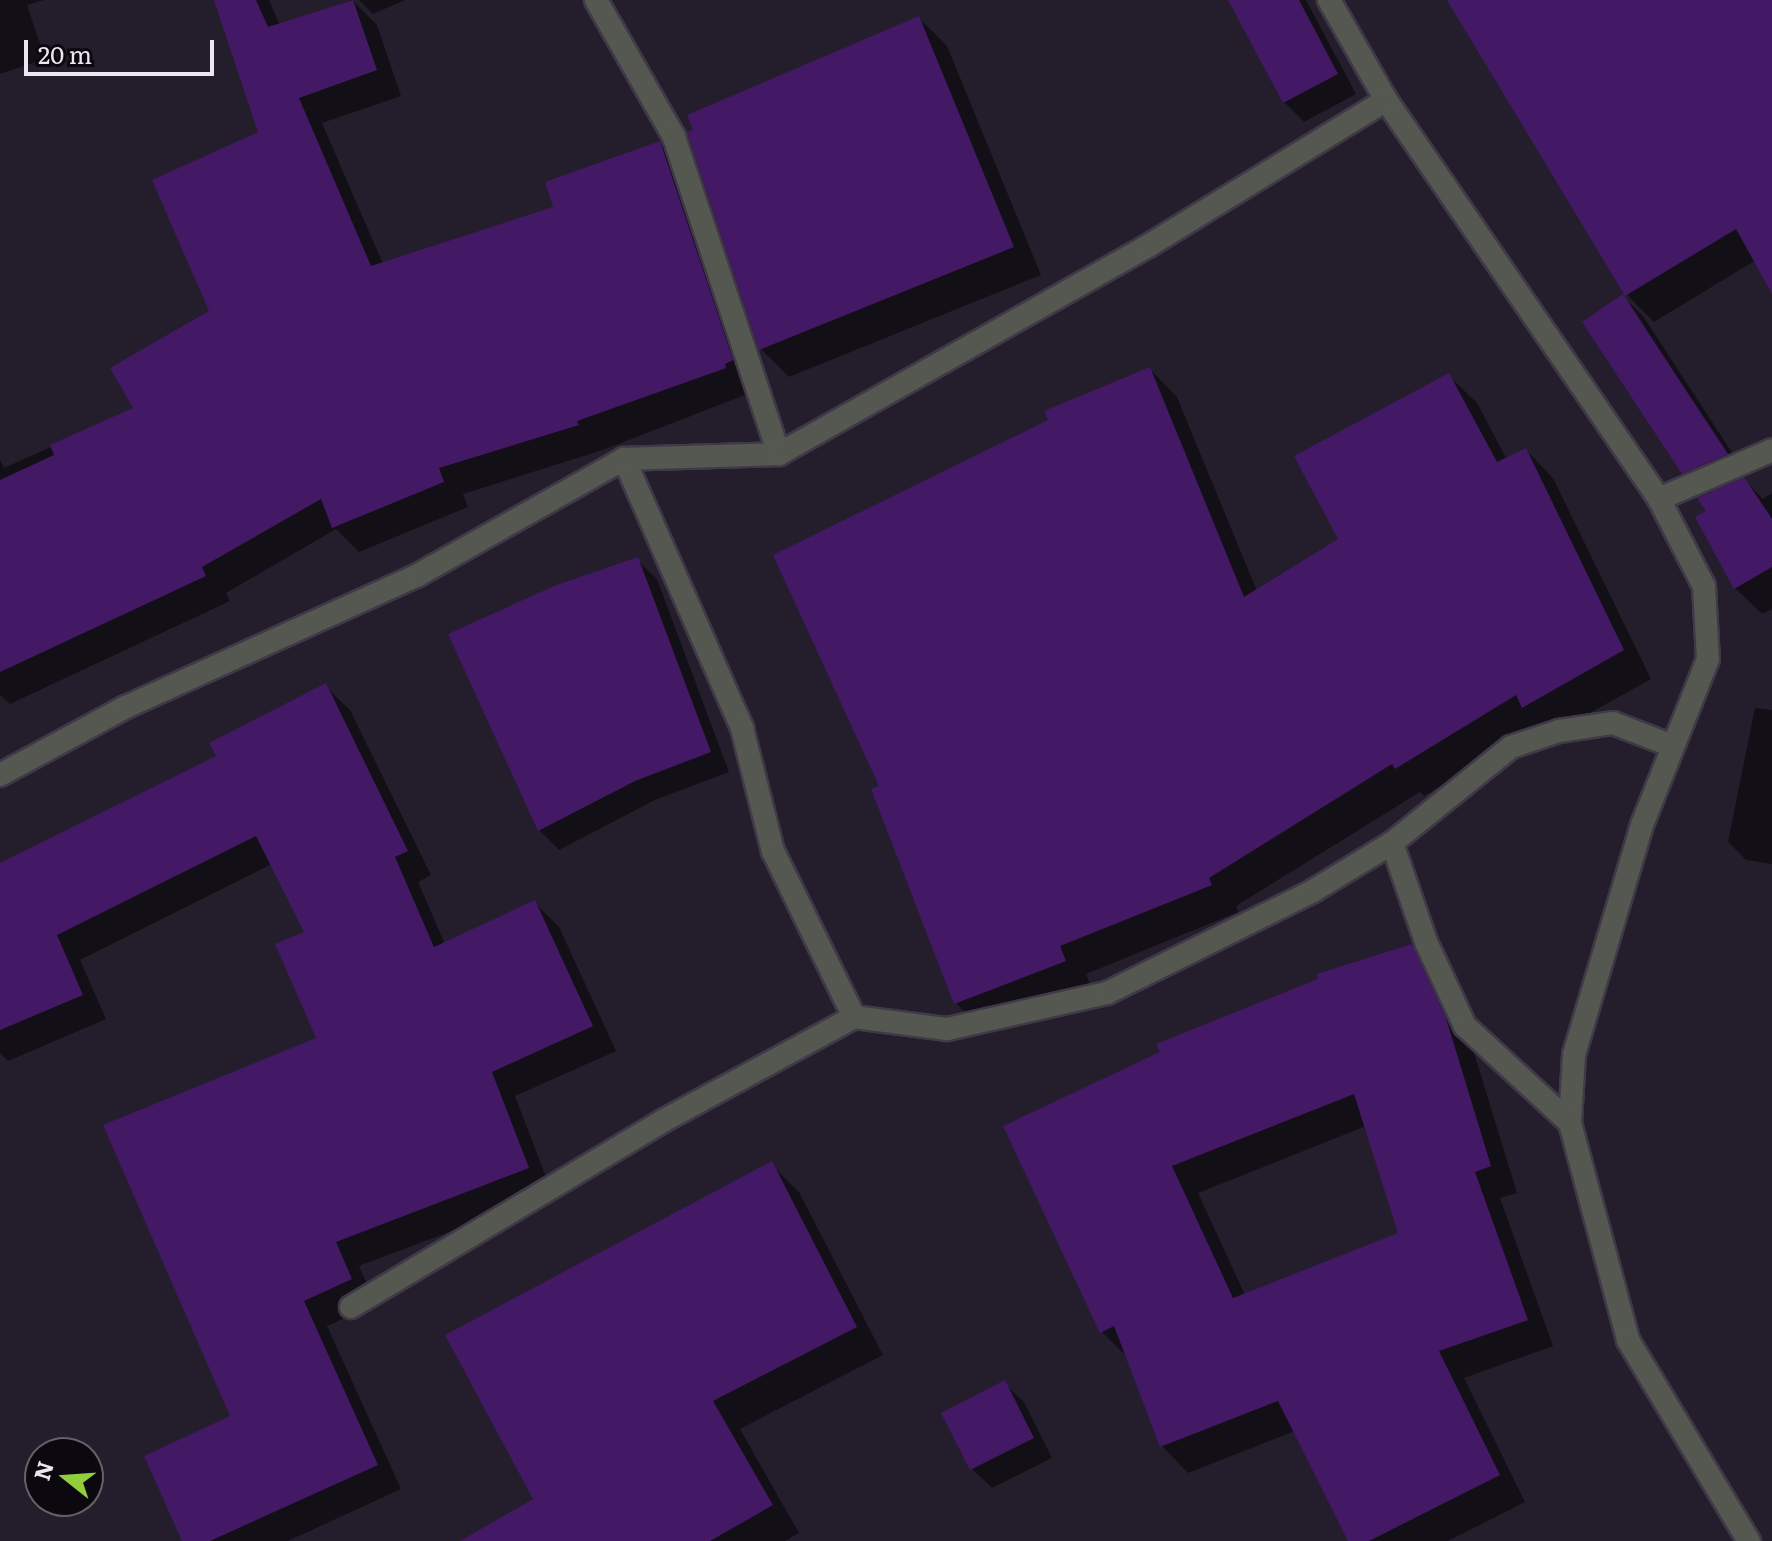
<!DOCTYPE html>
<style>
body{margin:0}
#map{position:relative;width:1772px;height:1541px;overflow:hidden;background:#241d2b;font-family:Literata,serif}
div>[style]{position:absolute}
.shadow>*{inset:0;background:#0007}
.building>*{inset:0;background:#431966}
.roads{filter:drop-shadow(2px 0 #403947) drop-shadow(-2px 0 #403947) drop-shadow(0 2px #403947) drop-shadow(0 -2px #403947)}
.minor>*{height:22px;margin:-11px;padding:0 11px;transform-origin:11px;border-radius:11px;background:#545851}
span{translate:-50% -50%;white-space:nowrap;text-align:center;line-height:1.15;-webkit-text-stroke:6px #0b090f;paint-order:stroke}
.north{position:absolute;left:24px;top:1437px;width:80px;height:80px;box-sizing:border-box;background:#0b090f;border:2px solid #656169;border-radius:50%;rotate:287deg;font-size:22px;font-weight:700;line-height:32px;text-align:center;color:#ebe6f0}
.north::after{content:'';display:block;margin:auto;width:28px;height:36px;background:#91cd3f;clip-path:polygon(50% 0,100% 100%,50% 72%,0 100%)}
.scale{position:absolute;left:24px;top:40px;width:190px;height:36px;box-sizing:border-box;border:4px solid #ebe6f0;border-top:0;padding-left:10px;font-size:24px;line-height:28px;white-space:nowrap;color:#ebe6f0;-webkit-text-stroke:6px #0b090f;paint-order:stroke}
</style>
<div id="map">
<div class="shadow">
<i style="clip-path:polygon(0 0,44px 0,27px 5px,45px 59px,0 74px)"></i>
<i style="clip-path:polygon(216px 0,269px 0,280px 25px,352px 0,377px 25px,401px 96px,322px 123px,383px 264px,556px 208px,660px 144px,685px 169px,750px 393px,603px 450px,463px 494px,468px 507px,359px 552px,336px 529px,226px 593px,230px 601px,10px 704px,0 695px,0 460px,4px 468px,136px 409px,212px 312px,261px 133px)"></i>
<i style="clip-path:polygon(359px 0,405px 0,373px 14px)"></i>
<i style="clip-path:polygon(1230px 0,1306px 0,1356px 94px,1304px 122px,1284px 102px)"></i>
<i style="clip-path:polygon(1450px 0,1772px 0,1772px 289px,1756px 260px,1654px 322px,1627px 295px)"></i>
<i style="clip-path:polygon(919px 18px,947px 46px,1041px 275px,789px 377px,761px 349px)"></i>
<i style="clip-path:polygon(1623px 297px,1643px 316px,1746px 474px,1703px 492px,1683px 473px)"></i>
<i style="clip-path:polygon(1150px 369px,1177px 397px,1257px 591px,1340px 540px,1449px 376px,1477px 403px,1507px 460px,1526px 450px,1553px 478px,1651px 679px,1552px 734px,1541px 724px,1424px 796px,1420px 792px,1236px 906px,1238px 912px,1086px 974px,1092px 989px,984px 1031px,956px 1003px,874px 790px,881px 787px,1050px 421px)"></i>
<i style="clip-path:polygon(1744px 480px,1763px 499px,1772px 493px,1772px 609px,1762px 614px,1735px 588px)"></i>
<i style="clip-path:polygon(637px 560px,657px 579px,729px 772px,655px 800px,559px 850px,539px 830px)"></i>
<i style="clip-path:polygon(325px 686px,350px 710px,431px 875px,418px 882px,445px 944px,535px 903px,559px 927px,616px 1051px,515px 1096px,552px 1193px,359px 1266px,376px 1304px,327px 1326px,401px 1489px,288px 1541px,185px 1541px,233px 1417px,318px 1039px,307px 933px,272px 864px,80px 960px,106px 1019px,8px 1061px,0 1053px,0 864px,218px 757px)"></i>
<i style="clip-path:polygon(1755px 708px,1772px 710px,1772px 864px,1746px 860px,1728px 842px)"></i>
<i style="clip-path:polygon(evenodd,1411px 947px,1438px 973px,1472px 1046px,1517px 1193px,1500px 1198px,1553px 1346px,1464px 1378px,1525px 1502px,1448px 1541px,1350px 1541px,1295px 1431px,1188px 1473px,1162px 1446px,1128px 1358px,1102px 1332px,1006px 1127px,1411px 947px,1366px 1126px,1400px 1235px,1245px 1295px,1198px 1193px,1366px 1126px)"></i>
<i style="clip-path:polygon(771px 1164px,799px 1192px,883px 1355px,740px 1429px,799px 1533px,785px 1541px,464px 1541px,535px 1500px)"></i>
<i style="clip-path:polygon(1004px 1383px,1024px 1402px,1052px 1458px,992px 1488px,972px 1469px,944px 1414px)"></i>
</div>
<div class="building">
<i style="clip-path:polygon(214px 0,256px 0,268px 27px,353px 0,377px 70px,299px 98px,371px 266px,553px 207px,545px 182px,660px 141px,733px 360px,725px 364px,726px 368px,577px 421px,579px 425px,439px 468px,444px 482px,332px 528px,321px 499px,202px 567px,206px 576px,0 672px,0 480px,54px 455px,50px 445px,133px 408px,110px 368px,209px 311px,152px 180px,258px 132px)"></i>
<i style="clip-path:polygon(1228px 0,1299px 0,1338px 74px,1283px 103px)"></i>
<i style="clip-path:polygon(1447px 0,1772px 0,1772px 294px,1736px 229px,1625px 296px)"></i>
<i style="clip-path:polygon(919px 16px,1014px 247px,759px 350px,687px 132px,693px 130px,687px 115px)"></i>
<i style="clip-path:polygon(1623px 294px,1687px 392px,1728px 454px,1682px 474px,1582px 322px)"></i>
<i style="clip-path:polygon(1150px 367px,1244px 597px,1338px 539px,1294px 456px,1449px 373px,1497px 462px,1526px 448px,1624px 650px,1522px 708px,1516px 695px,1395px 769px,1392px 764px,1209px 878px,1212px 885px,1060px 946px,1066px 961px,954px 1004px,871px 789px,879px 786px,773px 555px,1048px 420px,1044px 411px)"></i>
<i style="clip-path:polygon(1744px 477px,1772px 519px,1772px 567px,1734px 589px,1695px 517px,1706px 511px,1697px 498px)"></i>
<i style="clip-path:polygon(638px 557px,711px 752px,635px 781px,538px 831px,448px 634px,554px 586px)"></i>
<i style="clip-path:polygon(326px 683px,408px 851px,395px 857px,434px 947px,535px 900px,593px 1026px,492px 1072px,529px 1168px,336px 1242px,352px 1279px,304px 1301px,378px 1465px,210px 1541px,182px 1541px,144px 1456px,230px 1416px,103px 1125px,316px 1038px,275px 944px,304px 932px,256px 836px,57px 935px,83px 995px,0 1030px,0 863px,216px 756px,209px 743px)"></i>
<i style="clip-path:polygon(evenodd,1412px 944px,1446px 1018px,1491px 1166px,1475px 1172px,1528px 1320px,1439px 1351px,1500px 1475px,1369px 1541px,1348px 1541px,1278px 1401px,1160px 1447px,1114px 1326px,1100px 1333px,1003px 1126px,1160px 1052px,1156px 1044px,1318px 979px,1317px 974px,1412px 944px,1354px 1094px,1398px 1233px,1233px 1298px,1172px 1166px,1354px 1094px)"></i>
<i style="clip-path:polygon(772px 1161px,857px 1327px,713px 1401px,773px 1505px,710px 1541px,460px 1541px,533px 1499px,445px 1335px)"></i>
<i style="clip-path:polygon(1005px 1380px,1034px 1438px,970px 1470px,941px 1413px)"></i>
</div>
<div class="roads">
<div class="minor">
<i style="left:596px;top:0;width:158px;rotate:60.3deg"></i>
<i style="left:674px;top:137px;width:334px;rotate:71.7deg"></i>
<i style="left:1329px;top:0;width:115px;rotate:60.3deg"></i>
<i style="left:1386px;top:100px;width:483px;rotate:55.6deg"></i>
<i style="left:1659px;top:499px;width:98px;rotate:62.7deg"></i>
<i style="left:1704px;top:586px;width:73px;rotate:86.9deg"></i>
<i style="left:1708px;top:659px;width:179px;rotate:111.7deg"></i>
<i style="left:1642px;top:825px;width:240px;rotate:106.5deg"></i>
<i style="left:1574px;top:1055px;width:68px;rotate:93.4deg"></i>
<i style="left:1570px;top:1123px;width:225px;rotate:75deg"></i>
<i style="left:1628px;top:1340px;width:235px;rotate:59deg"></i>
<i style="left:624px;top:459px;width:294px;rotate:66.3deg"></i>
<i style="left:742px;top:728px;width:127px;rotate:75.9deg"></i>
<i style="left:773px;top:851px;width:185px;rotate:64deg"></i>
<i style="left:1659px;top:499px;width:123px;rotate:-23.4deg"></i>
<i style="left:0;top:775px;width:143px;rotate:-28.4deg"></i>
<i style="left:126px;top:707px;width:320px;rotate:-24.3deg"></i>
<i style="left:418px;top:575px;width:236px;rotate:-29.4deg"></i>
<i style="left:624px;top:459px;width:155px;rotate:-1.8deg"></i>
<i style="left:779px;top:454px;width:424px;rotate:-29.4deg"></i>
<i style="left:1148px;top:246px;width:279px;rotate:-31.5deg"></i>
<i style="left:1392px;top:843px;width:105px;rotate:71deg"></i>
<i style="left:1426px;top:942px;width:93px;rotate:65.1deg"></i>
<i style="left:1465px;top:1026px;width:143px;rotate:42.7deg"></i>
<i style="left:351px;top:1307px;width:361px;rotate:-30.8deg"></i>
<i style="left:661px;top:1122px;width:220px;rotate:-28.5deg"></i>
<i style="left:854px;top:1017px;width:94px;rotate:7.4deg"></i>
<i style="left:947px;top:1029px;width:164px;rotate:-12.7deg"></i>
<i style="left:1107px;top:993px;width:230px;rotate:-26.3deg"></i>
<i style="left:1313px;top:891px;width:92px;rotate:-31.3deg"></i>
<i style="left:1392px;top:843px;width:153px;rotate:-38.9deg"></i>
<i style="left:1511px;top:747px;width:51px;rotate:-18.4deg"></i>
<i style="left:1559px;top:731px;width:55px;rotate:-8.4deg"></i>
<i style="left:1613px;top:723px;width:61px;rotate:21.1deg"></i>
</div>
</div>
<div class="north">N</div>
<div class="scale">20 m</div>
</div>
